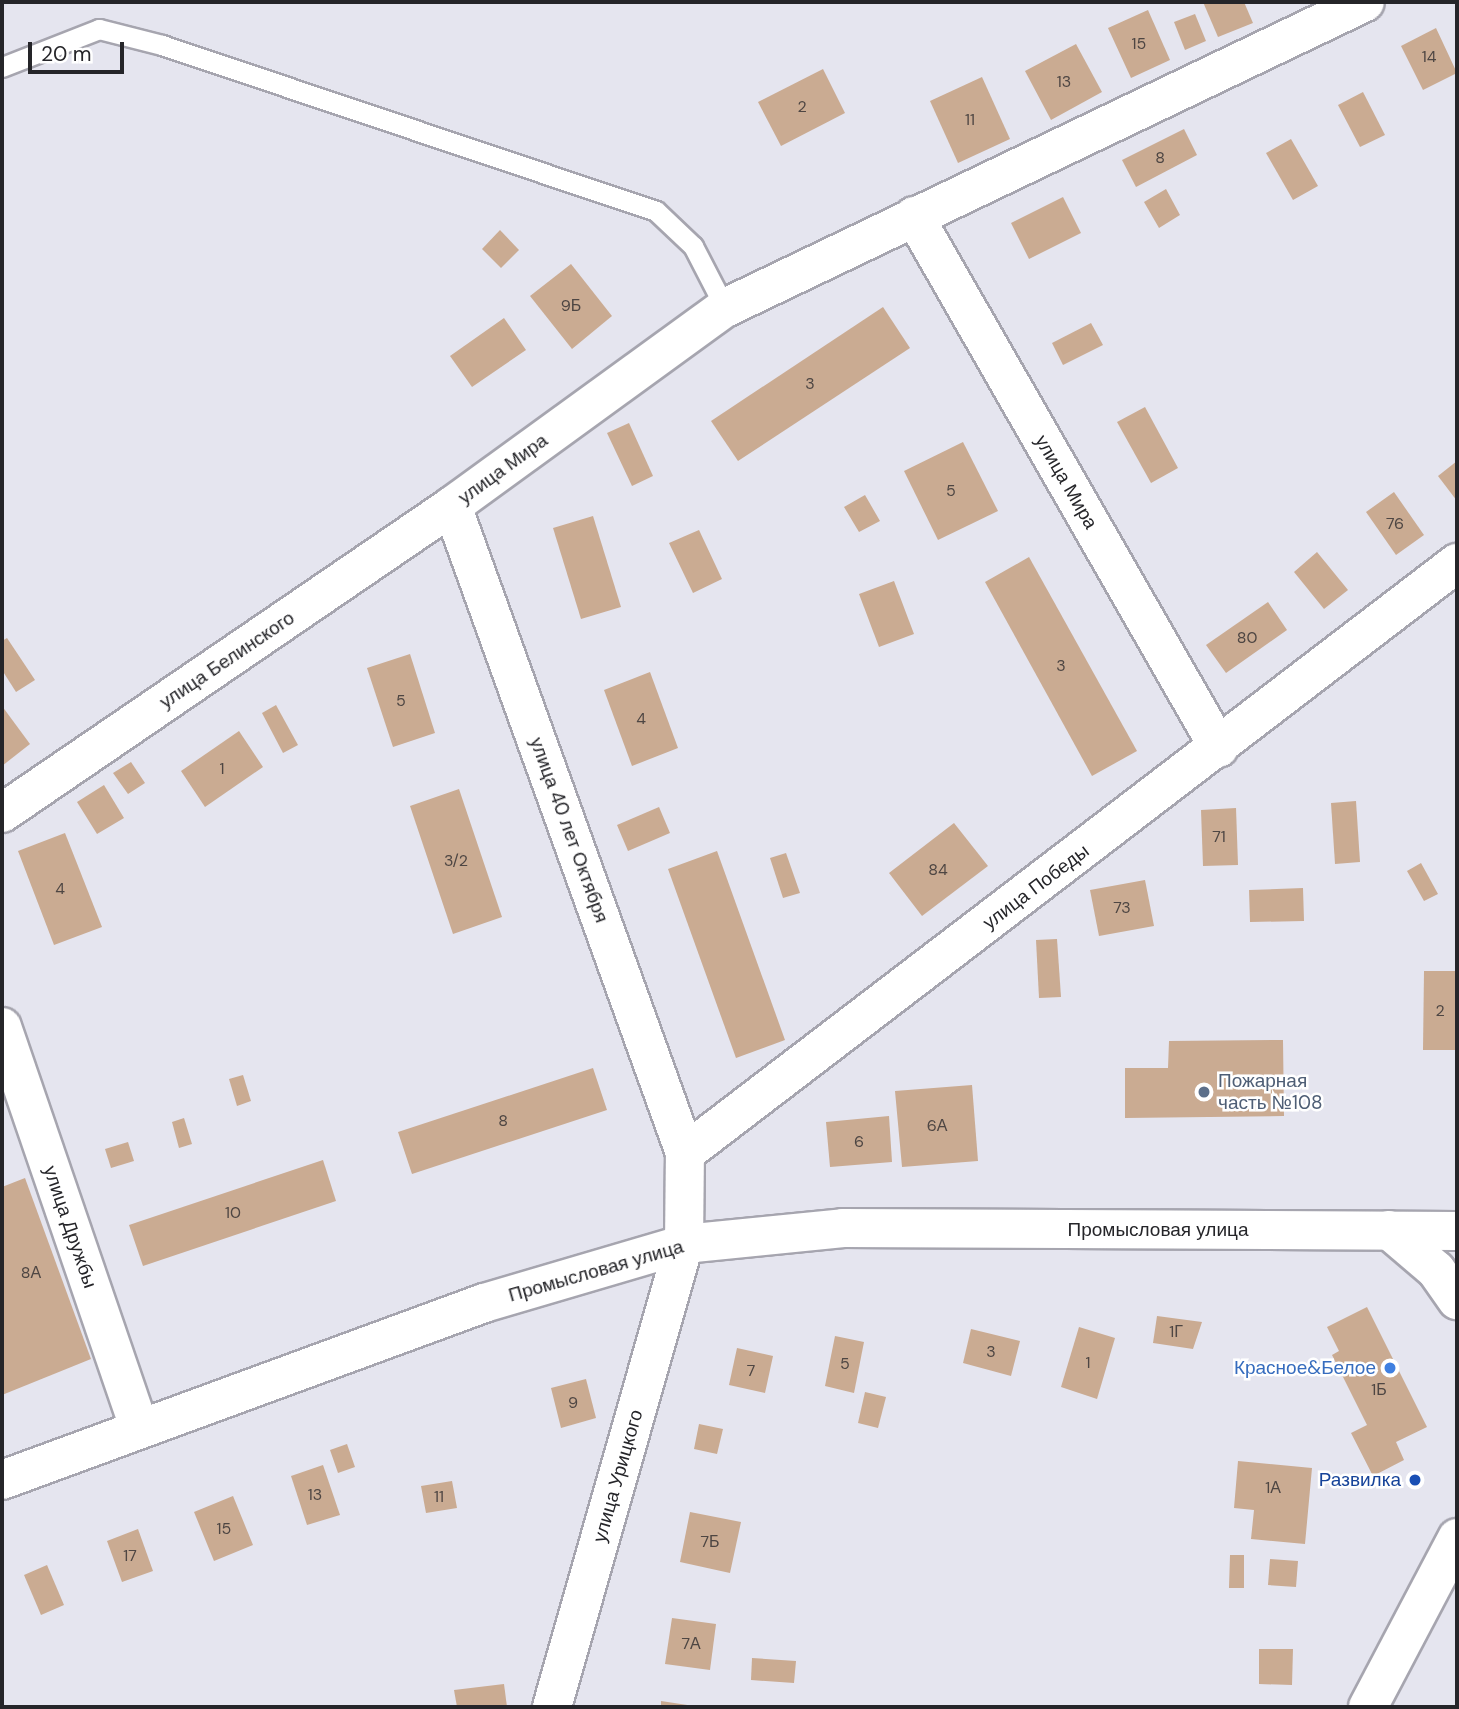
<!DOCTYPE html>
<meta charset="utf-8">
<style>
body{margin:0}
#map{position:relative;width:1459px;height:1709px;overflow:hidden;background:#e5e5ef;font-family:"DM Sans",sans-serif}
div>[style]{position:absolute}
.building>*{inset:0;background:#caab92}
.roads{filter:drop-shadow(2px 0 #a6a5af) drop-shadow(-2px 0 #a6a5af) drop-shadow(0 2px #a6a5af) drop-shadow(0 -2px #a6a5af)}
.service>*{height:19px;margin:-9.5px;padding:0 9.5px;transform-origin:9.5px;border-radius:9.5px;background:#fff}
.minor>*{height:38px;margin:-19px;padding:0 19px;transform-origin:19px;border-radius:19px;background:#fff}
.secondary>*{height:38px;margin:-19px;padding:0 19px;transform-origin:19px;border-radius:19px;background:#fff}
.primary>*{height:38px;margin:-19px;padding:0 19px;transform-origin:19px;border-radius:19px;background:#fff}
.dots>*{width:19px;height:19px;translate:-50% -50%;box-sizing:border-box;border:4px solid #fff;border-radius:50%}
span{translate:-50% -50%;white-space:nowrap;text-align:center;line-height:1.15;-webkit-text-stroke:5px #fff;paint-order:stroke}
.number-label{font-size:16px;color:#4e4643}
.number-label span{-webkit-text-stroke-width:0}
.street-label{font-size:19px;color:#252529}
.service-label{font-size:19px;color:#4e5e75}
.left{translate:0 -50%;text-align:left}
.shop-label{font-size:19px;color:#366cbe}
.right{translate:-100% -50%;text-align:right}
.transit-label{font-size:19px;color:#164399}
.frame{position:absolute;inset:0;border:4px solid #252529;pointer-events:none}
.scale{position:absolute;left:28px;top:42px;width:96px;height:32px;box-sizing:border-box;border:4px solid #252529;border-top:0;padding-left:9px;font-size:21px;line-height:24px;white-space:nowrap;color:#252529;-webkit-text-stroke:5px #fff;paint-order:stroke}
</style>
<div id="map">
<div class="building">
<i style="clip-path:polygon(1203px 2px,1244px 2px,1253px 23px,1218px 37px)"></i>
<i style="clip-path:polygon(1148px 10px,1170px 60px,1131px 78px,1108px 28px)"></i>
<i style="clip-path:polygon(1195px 14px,1206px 41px,1185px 50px,1174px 22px)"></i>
<i style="clip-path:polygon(1436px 28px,1457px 73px,1423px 90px,1401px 46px)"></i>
<i style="clip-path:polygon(1076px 44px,1102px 92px,1051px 120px,1025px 71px)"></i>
<i style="clip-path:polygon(823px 69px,845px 113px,781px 146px,758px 102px)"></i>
<i style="clip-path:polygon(982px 77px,1010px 139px,958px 163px,930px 101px)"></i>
<i style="clip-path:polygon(1363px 92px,1385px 135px,1360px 147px,1338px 105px)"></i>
<i style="clip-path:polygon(1184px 129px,1197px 155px,1136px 187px,1122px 160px)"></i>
<i style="clip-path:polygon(1291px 139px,1318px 186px,1293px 200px,1266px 153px)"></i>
<i style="clip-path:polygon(1166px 189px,1180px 215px,1159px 228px,1144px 202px)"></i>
<i style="clip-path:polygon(1063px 197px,1081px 233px,1029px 259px,1011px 223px)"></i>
<i style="clip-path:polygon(500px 230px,519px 250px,501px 268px,482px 249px)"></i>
<i style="clip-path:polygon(571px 264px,612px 316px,572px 349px,530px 296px)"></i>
<i style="clip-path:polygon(883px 307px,910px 348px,738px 461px,711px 421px)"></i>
<i style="clip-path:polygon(504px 318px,526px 350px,472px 387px,450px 356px)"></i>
<i style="clip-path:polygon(1091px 323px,1103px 345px,1063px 365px,1052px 343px)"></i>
<i style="clip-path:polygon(1145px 407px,1178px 468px,1151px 483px,1117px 422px)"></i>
<i style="clip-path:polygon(629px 423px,653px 476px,632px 486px,607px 433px)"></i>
<i style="clip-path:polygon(963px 442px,998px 511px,938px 540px,904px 471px)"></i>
<i style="clip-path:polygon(1457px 461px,1457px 501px,1438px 476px)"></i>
<i style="clip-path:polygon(1394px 492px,1424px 535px,1396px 555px,1366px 512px)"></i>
<i style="clip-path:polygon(865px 495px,880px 521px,859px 532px,844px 507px)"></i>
<i style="clip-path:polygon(593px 516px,621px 607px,581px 619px,553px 528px)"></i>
<i style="clip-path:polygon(699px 530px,722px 579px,693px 593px,669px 543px)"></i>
<i style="clip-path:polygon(1317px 552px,1348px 590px,1324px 609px,1294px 572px)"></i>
<i style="clip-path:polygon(1029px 557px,1137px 751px,1092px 776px,985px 582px)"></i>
<i style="clip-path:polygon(894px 581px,914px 634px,879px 647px,859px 594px)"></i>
<i style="clip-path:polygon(1268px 602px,1287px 630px,1226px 673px,1206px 645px)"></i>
<i style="clip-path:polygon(7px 638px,35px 680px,16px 692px,2px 670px,2px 641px)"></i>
<i style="clip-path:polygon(410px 654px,435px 733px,393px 747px,367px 668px)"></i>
<i style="clip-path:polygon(650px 672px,678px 748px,632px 766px,604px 690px)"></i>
<i style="clip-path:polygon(276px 705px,298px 745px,283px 753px,262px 713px)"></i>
<i style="clip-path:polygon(2px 706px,30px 744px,2px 766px)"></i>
<i style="clip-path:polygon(239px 731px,263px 767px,205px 807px,181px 771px)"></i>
<i style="clip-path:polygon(131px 762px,145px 783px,128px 794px,113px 773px)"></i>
<i style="clip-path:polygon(104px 785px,124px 818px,97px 834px,77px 802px)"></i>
<i style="clip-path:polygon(459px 789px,502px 917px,453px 934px,410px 806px)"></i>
<i style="clip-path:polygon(1356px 801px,1360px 862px,1335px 864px,1331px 803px)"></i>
<i style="clip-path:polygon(659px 807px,670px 833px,628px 851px,617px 825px)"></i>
<i style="clip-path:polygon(1236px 808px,1238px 865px,1203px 866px,1201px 810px)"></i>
<i style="clip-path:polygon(954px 823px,988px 866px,922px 916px,889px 873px)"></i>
<i style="clip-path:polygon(65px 833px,102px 927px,54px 945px,18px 851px)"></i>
<i style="clip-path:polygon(717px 851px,785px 1040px,736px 1058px,668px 869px)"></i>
<i style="clip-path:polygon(786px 853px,800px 893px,783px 898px,770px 858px)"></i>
<i style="clip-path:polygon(1421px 863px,1438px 894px,1424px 901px,1407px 871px)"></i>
<i style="clip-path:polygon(1145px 880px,1154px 926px,1099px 936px,1090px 890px)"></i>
<i style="clip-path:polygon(1303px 888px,1304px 921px,1250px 922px,1249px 890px)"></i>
<i style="clip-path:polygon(1057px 939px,1061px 997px,1039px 998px,1036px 940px)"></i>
<i style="clip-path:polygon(1424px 971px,1457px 971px,1457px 1050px,1423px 1050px)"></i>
<i style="clip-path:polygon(1283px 1040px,1284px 1116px,1125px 1118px,1125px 1068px,1168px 1068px,1169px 1041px)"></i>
<i style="clip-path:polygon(593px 1068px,607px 1110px,412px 1174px,398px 1132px)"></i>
<i style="clip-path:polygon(243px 1075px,251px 1101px,237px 1106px,229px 1079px)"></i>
<i style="clip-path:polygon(972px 1085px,978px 1161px,902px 1167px,895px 1091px)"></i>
<i style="clip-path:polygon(889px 1116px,892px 1162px,830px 1167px,826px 1122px)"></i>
<i style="clip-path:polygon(184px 1118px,192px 1144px,179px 1148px,172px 1122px)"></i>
<i style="clip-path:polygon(128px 1142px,134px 1161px,111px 1168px,105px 1149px)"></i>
<i style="clip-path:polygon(323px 1160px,336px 1201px,143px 1266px,129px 1225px)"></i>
<i style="clip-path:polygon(25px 1178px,91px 1359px,2px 1395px,2px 1187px)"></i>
<i style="clip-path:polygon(1367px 1307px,1427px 1427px,1396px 1442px,1404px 1460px,1373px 1476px,1351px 1433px,1367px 1425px,1332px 1355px,1339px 1351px,1327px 1327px)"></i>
<i style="clip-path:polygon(1157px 1316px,1202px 1322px,1193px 1349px,1153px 1343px)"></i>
<i style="clip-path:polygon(1079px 1327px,1115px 1338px,1097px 1399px,1061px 1387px)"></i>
<i style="clip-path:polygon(971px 1329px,1020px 1341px,1011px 1376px,963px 1363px)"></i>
<i style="clip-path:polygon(835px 1336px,864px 1342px,854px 1393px,825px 1386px)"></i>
<i style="clip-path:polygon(737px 1348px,773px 1356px,765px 1393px,729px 1385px)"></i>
<i style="clip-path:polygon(586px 1379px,596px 1418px,561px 1428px,551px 1388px)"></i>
<i style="clip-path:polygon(865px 1392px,886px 1397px,878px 1428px,858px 1423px)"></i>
<i style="clip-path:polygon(699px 1424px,723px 1429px,717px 1454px,694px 1449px)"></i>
<i style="clip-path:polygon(347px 1444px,355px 1467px,338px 1473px,330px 1450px)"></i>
<i style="clip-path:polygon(1238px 1461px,1312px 1468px,1305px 1544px,1251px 1539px,1254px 1510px,1234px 1508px)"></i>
<i style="clip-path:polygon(323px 1465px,340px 1515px,307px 1525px,291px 1476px)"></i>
<i style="clip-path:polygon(452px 1481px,457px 1508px,426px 1513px,421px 1486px)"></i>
<i style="clip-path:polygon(233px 1496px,253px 1545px,214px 1561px,194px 1512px)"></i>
<i style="clip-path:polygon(690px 1512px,741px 1522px,730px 1573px,680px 1562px)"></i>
<i style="clip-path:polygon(138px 1529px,153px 1571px,122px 1582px,107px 1541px)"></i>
<i style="clip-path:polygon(1230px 1555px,1244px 1555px,1244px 1588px,1229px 1588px)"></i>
<i style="clip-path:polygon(1270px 1559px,1298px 1561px,1296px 1587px,1268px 1585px)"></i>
<i style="clip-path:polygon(47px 1565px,64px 1605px,41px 1615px,24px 1575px)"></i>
<i style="clip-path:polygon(672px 1618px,716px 1624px,710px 1670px,665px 1664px)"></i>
<i style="clip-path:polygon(1259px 1649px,1293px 1649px,1292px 1685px,1259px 1684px)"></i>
<i style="clip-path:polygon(752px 1658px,796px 1661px,794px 1683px,751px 1680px)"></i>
<i style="clip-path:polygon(504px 1684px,507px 1707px,457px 1707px,454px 1690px)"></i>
<i style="clip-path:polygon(661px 1701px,694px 1706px,694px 1707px,661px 1707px)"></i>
</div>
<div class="roads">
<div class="service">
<i style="left:2px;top:67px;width:104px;rotate:-21.4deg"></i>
<i style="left:99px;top:29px;width:65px;rotate:14.3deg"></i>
<i style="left:162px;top:45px;width:521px;rotate:18.57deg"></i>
<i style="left:656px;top:211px;width:51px;rotate:43.4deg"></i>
<i style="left:693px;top:246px;width:70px;rotate:62.7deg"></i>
</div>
<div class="minor">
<i style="left:914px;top:216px;width:613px;rotate:60.17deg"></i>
<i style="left:452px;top:506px;width:688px;rotate:70.19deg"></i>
<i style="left:2px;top:813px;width:545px;rotate:-34.3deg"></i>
<i style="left:452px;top:506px;width:337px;rotate:-36deg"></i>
<i style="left:725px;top:308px;width:709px;rotate:-25.55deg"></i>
<i style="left:2px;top:1027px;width:424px;rotate:71.1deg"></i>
<i style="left:552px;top:1707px;width:481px;rotate:-74.1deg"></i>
<i style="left:684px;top:1244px;width:91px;rotate:-89.4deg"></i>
<i style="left:685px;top:1153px;width:972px;rotate:-37.39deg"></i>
</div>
<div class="secondary">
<i style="left:1389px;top:1230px;width:62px;rotate:40.4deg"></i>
<i style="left:1436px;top:1270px;width:37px;rotate:55deg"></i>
<i style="left:2px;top:1480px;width:513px;rotate:-20.16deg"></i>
<i style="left:484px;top:1303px;width:209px;rotate:-16.4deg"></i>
<i style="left:684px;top:1244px;width:160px;rotate:-5.7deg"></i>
<i style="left:843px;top:1228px;width:614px;rotate:0.28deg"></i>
</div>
<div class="primary">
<i style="left:1368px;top:1707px;width:191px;rotate:-62.2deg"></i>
</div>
</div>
<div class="dots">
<i style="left:1204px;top:1092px;background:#5c6f8a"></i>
<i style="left:1390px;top:1368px;background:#3f7fe0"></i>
<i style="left:1415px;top:1480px;background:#1a4fb4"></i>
</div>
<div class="number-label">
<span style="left:1139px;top:44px">15</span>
<span style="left:1429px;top:57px">14</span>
<span style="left:1064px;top:82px">13</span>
<span style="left:802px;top:107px">2</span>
<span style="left:970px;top:120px">11</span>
<span style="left:1160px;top:158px">8</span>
<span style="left:571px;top:306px">9Б</span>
<span style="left:810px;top:384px">3</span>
<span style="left:951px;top:491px">5</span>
<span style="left:1395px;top:524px">76</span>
<span style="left:1247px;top:638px">80</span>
<span style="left:1061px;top:666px">3</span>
<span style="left:401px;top:701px">5</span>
<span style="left:641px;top:719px">4</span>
<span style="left:222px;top:769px">1</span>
<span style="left:1219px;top:837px">71</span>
<span style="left:456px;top:861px">3/2</span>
<span style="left:938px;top:870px">84</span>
<span style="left:60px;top:889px">4</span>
<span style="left:1122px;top:908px">73</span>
<span style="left:1440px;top:1011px">2</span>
<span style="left:503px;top:1121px">8</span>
<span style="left:937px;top:1126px">6А</span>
<span style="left:859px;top:1142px">6</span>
<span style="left:233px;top:1213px">10</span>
<span style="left:31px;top:1273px">8А</span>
<span style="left:1176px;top:1332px">1Г</span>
<span style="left:991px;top:1352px">3</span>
<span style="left:1088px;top:1363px">1</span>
<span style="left:845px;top:1364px">5</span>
<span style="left:751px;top:1371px">7</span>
<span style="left:1379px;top:1390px">1Б</span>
<span style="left:573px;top:1403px">9</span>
<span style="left:1273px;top:1488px">1А</span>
<span style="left:315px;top:1495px">13</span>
<span style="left:439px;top:1497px">11</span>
<span style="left:224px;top:1529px">15</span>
<span style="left:710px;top:1542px">7Б</span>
<span style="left:130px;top:1556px">17</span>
<span style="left:691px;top:1644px">7А</span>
</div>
<div class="street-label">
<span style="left:503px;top:469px;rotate:-36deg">улица Мира</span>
<span style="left:1066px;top:482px;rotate:60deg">улица Мира</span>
<span style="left:227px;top:660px;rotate:-34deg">улица Белинского</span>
<span style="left:569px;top:830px;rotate:70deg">улица 40 лет Октября</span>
<span style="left:1036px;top:887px;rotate:-37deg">улица Победы</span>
<span style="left:70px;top:1227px;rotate:71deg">улица Дружбы</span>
<span style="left:1158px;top:1230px">Промысловая улица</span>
<span style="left:596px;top:1271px;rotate:-16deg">Промысловая улица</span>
<span style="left:618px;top:1476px;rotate:-74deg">улица Урицкого</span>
</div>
<div class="service-label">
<span class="left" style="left:1218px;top:1092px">Пожарная<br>часть №108</span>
</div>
<div class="shop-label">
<span class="right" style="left:1376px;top:1368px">Красное&amp;Белое</span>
</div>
<div class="transit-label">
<span class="right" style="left:1401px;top:1480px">Развилка</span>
</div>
<div class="frame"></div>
<div class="scale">20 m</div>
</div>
